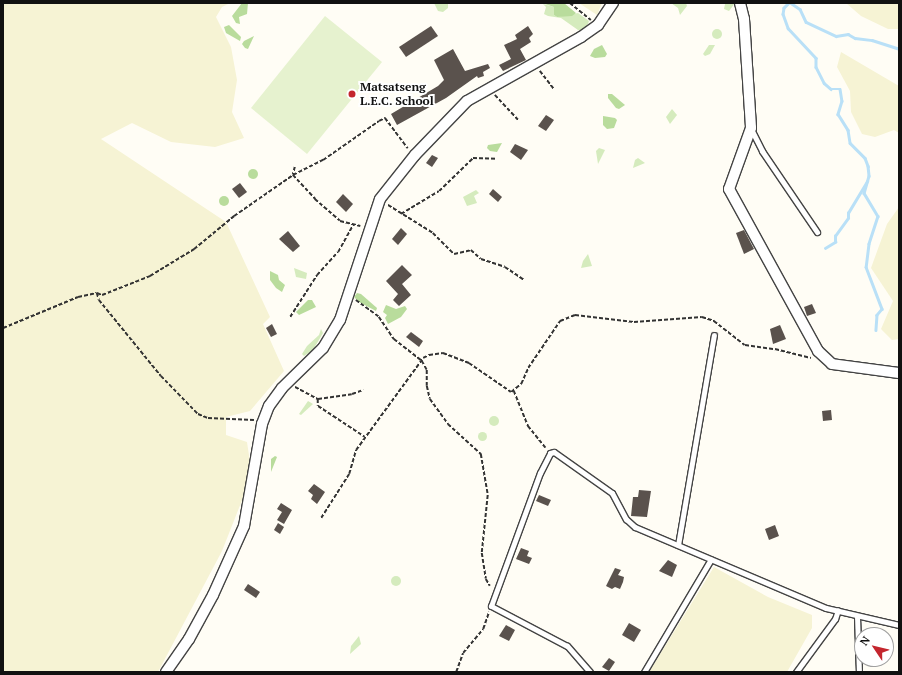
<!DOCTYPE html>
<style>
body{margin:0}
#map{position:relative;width:902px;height:675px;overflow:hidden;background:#fffdf5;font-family:"PT Serif",serif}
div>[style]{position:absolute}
.farmland>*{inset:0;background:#f6f3d4}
.green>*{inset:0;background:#d5ebbd}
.round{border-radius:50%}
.forest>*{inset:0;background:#b9dc9c}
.pitch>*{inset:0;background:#e6f2cf}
.stream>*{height:2.5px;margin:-1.25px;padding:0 1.25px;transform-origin:1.25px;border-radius:1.25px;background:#b9e0f7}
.building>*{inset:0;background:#5a524d}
.path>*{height:1.5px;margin-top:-0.75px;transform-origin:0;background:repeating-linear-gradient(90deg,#333 0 4px,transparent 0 6px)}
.roads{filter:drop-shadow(1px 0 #444) drop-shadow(-1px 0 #444) drop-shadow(0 1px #444) drop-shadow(0 -1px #444)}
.service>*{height:5px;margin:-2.5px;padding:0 2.5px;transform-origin:2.5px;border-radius:2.5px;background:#fff}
.minor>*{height:10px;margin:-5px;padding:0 5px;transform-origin:5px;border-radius:5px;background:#fff}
.dots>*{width:11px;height:11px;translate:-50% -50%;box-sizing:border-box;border:2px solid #fff;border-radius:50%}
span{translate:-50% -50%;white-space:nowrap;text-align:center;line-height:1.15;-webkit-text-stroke:4px #fff;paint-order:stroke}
.poi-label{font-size:12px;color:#111;font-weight:700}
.left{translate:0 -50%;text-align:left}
.frame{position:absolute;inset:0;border:4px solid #111;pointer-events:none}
.north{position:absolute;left:854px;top:627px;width:40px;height:40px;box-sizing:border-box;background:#fff;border:1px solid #a0a0a0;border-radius:50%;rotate:305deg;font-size:11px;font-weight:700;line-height:16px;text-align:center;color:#111}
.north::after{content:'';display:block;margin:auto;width:14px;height:18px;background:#c4262e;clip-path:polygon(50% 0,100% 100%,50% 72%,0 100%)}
</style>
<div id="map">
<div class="farmland">
<i style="clip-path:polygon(3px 3px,230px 3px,222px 7px,216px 17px,231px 47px,237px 80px,232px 112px,244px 138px,215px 147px,171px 142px,132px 123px,101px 139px,226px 222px,270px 317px,263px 324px,284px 371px,250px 411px,226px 417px,226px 435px,247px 442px,252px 475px,222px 551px,158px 672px,3px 672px)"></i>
<i style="clip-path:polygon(579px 3px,602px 3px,597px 15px)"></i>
<i style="clip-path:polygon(846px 3px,899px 3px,899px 29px,888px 29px,861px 16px)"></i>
<i style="clip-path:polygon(841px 52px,899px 86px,899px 133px,894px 130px,875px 137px,862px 134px,851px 112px,850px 91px,837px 67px)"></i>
<i style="clip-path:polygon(899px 207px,899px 339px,892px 340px,881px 329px,893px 301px,871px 268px,887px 224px)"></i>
<i style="clip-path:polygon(714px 567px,768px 597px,812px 615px,812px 628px,787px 672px,649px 672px)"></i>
</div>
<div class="green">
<i style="clip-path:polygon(434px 3px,448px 3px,448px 8px,443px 12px,438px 11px)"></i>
<i style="clip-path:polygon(671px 3px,686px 3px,687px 6px,680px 15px,678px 8px)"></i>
<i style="clip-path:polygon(735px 3px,729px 11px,724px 9px,725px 4px)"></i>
<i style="clip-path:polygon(543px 4px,554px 7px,554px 15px,557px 17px,578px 13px,589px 21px,588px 24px,581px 31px,578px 30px,561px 18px,548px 16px,544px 14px,546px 7px)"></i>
<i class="round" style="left:712px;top:29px;width:10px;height:10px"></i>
<i style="clip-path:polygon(709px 45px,715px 45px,710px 54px,705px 56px,703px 54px)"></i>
<i style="clip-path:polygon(672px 109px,677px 115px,670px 124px,666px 117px)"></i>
<i style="clip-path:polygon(599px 148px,605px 150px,598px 164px,596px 151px)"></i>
<i style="clip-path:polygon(638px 158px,645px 163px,633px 168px,635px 160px)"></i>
<i style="clip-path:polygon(476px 190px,479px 193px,474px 196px,477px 203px,467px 206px,463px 197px)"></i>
<i style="clip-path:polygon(588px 254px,592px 266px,581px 268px,583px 261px)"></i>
<i style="clip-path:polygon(294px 268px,307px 273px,306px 279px,296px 277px)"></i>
<i style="clip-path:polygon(321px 329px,323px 333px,313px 350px,304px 356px,302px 354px,307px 346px,319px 335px)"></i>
<i style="clip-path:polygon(308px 401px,313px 404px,301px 415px,299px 414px)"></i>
<i class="round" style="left:489px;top:416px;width:10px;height:10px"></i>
<i class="round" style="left:477.5px;top:431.5px;width:9px;height:9px"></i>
<i class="round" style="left:391px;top:576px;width:10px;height:10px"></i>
<i style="clip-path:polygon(359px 636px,361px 644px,350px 654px,351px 646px)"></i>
</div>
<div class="forest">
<i style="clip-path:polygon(242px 3px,248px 3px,247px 14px,239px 17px,240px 24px,236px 23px,232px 16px)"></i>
<i style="clip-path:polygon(542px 3px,564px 3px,576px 13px,572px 16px,557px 17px,554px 15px,554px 7px)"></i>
<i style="clip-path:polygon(229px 25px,241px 37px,240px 41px,226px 33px,224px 27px)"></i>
<i style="clip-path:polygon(254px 36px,248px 49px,245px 48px,242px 44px,244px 41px)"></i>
<i style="clip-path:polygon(602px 45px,607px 54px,605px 57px,595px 58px,590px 56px,594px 49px)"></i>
<i style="clip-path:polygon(608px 94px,612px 94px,625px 105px,619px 109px,616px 108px,608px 98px)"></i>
<i style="clip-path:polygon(603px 116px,615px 118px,617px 120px,614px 128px,607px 129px,603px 125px)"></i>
<i style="clip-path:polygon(502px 143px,497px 152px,490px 151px,487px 148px,488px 145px)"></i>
<i class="round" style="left:248px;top:169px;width:10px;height:10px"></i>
<i class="round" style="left:219px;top:196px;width:10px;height:10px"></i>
<i style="clip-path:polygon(270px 271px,278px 275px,279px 280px,285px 285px,282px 292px,276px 288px,270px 280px)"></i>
<i style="clip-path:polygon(357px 293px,361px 294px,377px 308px,376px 311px,359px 302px,354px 297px)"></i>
<i style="clip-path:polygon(308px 300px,312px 300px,316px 307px,299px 315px,296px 312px)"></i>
<i style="clip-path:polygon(386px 305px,396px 309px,405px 306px,407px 309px,401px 317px,388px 324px,385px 318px,387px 315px,383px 312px)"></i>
<i style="clip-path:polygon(275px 456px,277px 457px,271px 472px,271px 459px)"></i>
</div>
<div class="pitch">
<i style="clip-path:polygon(325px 16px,382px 62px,307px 154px,251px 108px)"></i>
</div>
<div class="stream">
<i style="left:789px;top:3px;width:7px;rotate:135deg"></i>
<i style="left:784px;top:8px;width:6px;rotate:99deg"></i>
<i style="left:783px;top:14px;width:15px;rotate:70deg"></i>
<i style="left:788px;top:28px;width:41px;rotate:47deg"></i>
<i style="left:816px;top:58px;width:9px;rotate:90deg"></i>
<i style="left:816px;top:67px;width:18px;rotate:63deg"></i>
<i style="left:824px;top:83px;width:9px;rotate:41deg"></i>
<i style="left:831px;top:89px;width:9px"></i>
<i style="left:840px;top:89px;width:12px;rotate:81deg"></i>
<i style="left:842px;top:101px;width:14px;rotate:107deg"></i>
<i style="left:838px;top:114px;width:19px;rotate:58deg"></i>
<i style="left:848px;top:130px;width:13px;rotate:81deg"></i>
<i style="left:850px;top:143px;width:21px;rotate:45deg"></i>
<i style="left:865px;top:158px;width:9px;rotate:69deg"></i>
<i style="left:868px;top:166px;width:10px;rotate:84deg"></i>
<i style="left:869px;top:176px;width:18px;rotate:106deg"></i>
<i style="left:864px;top:193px;width:27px;rotate:59deg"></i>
<i style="left:878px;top:216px;width:29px;rotate:108deg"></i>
<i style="left:869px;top:244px;width:23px;rotate:97deg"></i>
<i style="left:866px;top:267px;width:45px;rotate:69.1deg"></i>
<i style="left:882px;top:309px;width:8px;rotate:130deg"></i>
<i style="left:877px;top:315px;width:15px;rotate:94deg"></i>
<i style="left:791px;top:3px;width:11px;rotate:34deg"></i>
<i style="left:800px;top:9px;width:14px;rotate:65deg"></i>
<i style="left:806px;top:22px;width:33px;rotate:25deg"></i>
<i style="left:836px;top:36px;width:12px;rotate:-9deg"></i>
<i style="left:848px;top:34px;width:8px;rotate:30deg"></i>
<i style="left:855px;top:38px;width:17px;rotate:7deg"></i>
<i style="left:872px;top:40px;width:28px;rotate:18deg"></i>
<i style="left:825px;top:248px;width:12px;rotate:-31deg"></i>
<i style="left:835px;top:242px;width:6px;rotate:-90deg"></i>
<i style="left:835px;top:236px;width:22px;rotate:-54deg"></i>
<i style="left:848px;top:218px;width:5px;rotate:-90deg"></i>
<i style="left:848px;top:213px;width:37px;rotate:-59deg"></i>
</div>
<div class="building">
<i style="clip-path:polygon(431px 26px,438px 36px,406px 57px,399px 47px)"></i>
<i style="clip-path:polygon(528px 26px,533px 34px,529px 38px,531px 42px,520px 49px,526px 60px,503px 71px,499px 65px,511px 59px,504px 45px,517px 39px,515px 35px)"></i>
<i style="clip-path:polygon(453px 49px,465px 71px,488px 64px,490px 68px,483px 72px,484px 76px,478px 78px,477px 76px,446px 98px,397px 125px,391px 114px,438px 86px,444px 80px,434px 60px)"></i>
<i style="clip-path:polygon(546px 115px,554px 120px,546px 131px,538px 126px)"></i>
<i style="clip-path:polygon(515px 144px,528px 150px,521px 160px,510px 152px)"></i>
<i style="clip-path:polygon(432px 155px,438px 158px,432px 167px,426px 163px)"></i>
<i style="clip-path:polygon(240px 183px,247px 192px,239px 198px,232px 189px)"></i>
<i style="clip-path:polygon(493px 189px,502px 197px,498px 202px,489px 194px)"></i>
<i style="clip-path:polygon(343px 194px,353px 204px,346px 212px,336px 202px)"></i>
<i style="clip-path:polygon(401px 228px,407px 234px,398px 245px,392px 239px)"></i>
<i style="clip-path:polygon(744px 230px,754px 249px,744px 254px,736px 233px)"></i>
<i style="clip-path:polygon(288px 231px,300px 246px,293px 252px,279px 239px)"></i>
<i style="clip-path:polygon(402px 265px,412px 275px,402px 284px,411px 295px,399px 306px,393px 300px,398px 294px,386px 281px)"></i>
<i style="clip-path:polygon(812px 304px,816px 313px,807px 316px,804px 307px)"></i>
<i style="clip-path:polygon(272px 324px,277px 334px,271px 337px,266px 328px)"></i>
<i style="clip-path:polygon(780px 325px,786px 339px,773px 344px,770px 329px)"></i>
<i style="clip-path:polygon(411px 332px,423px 341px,419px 347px,406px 337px)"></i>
<i style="clip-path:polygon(831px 410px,832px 420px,823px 421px,822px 411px)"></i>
<i style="clip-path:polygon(314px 484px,325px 492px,317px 504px,311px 499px,313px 495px,308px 491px)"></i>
<i style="clip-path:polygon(639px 490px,651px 491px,647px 517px,631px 516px,633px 497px,638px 497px)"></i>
<i style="clip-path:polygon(539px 495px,551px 500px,548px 506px,536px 501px)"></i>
<i style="clip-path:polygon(281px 503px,292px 510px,284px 524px,277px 520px,282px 512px,277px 509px)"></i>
<i style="clip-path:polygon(278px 523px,284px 527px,280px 534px,274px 530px)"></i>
<i style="clip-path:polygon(775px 525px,779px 536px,769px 540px,765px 529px)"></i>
<i style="clip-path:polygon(521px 548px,529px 551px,527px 556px,532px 558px,529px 564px,516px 559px)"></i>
<i style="clip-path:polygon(668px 560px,677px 565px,672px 577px,659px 571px)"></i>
<i style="clip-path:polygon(615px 568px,621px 570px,618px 575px,624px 577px,623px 582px,620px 589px,615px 587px,612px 589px,606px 586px)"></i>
<i style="clip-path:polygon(248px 584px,260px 592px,256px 598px,244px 590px)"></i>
<i style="clip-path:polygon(629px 623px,641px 630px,634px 642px,622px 635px)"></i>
<i style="clip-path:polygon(506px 625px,515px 630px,509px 641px,499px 636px)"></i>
<i style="clip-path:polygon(609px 658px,615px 662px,609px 671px,602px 667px)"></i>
</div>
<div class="path">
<i style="left:570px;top:3px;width:27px;rotate:39deg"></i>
<i style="left:540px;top:71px;width:23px;rotate:52deg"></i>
<i style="left:495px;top:95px;width:35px;rotate:47deg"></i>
<i style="left:295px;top:167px;width:8px;rotate:104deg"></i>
<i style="left:293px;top:175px;width:33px;rotate:47deg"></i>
<i style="left:315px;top:199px;width:33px;rotate:41deg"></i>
<i style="left:340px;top:221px;width:21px;rotate:14deg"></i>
<i style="left:388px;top:205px;width:53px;rotate:31.9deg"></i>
<i style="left:433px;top:233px;width:30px;rotate:45deg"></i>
<i style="left:454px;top:254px;width:17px;rotate:-13deg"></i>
<i style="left:471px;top:250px;width:13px;rotate:42deg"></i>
<i style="left:481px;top:259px;width:25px;rotate:18deg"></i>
<i style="left:505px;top:267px;width:23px;rotate:34deg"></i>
<i style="left:401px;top:214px;width:44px;rotate:-31.2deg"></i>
<i style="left:439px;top:191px;width:47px;rotate:-44.1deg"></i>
<i style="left:473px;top:158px;width:24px;rotate:2deg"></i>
<i style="left:97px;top:293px;width:7px;rotate:74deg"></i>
<i style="left:99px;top:300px;width:98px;rotate:50.8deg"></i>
<i style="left:161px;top:376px;width:53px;rotate:45.8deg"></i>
<i style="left:198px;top:414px;width:11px;rotate:22deg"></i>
<i style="left:208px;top:418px;width:46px;rotate:2.5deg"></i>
<i style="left:356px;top:300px;width:29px;rotate:36deg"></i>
<i style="left:379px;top:317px;width:27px;rotate:56deg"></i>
<i style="left:394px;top:339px;width:36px;rotate:38deg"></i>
<i style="left:422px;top:361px;width:10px;rotate:61deg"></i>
<i style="left:427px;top:370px;width:16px;rotate:90deg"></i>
<i style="left:427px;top:386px;width:13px;rotate:77deg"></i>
<i style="left:430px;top:399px;width:31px;rotate:54deg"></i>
<i style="left:448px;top:424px;width:45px;rotate:42.3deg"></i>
<i style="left:481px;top:454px;width:42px;rotate:80.3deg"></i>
<i style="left:488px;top:495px;width:58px;rotate:95.9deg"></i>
<i style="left:482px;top:553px;width:26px;rotate:81deg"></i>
<i style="left:486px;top:579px;width:8px;rotate:60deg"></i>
<i style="left:290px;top:317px;width:50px;rotate:-57.3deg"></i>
<i style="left:317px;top:275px;width:31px;rotate:-48deg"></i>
<i style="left:338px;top:252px;width:31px;rotate:-61deg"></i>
<i style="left:3px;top:328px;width:81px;rotate:-22.5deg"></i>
<i style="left:78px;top:297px;width:19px;rotate:-12deg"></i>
<i style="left:97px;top:293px;width:5px;rotate:22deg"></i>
<i style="left:102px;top:295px;width:52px;rotate:-21.6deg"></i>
<i style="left:150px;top:276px;width:52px;rotate:-31.5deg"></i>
<i style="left:194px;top:249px;width:52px;rotate:-39.5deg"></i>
<i style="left:234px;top:216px;width:72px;rotate:-34.8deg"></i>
<i style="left:293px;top:175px;width:34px;rotate:-27deg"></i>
<i style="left:323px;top:160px;width:68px;rotate:-34.9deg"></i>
<i style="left:379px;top:121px;width:7px;rotate:-27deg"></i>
<i style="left:385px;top:118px;width:38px;rotate:53deg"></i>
<i style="left:295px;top:387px;width:26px;rotate:28deg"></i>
<i style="left:318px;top:399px;width:34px;rotate:-8deg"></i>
<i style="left:352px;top:394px;width:12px;rotate:-20deg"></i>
<i style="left:514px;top:391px;width:38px;rotate:68deg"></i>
<i style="left:528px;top:426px;width:28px;rotate:51deg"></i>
<i style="left:318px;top:399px;width:7px;rotate:90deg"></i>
<i style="left:318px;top:406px;width:56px;rotate:33.4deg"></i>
<i style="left:321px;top:518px;width:52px;rotate:-57.5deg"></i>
<i style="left:349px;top:474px;width:25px;rotate:-74deg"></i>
<i style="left:356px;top:450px;width:114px;rotate:-53.9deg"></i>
<i style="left:423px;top:358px;width:7px;rotate:-27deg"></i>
<i style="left:429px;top:355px;width:14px;rotate:-8deg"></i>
<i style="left:443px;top:353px;width:28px;rotate:21deg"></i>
<i style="left:469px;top:363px;width:51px;rotate:34.6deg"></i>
<i style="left:511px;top:392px;width:13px;rotate:-39deg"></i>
<i style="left:521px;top:384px;width:17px;rotate:-66deg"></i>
<i style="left:528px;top:368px;width:57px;rotate:-55.8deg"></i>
<i style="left:560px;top:321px;width:16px;rotate:-22deg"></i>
<i style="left:575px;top:315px;width:59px;rotate:6.8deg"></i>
<i style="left:634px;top:322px;width:68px;rotate:-4.2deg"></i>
<i style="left:702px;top:317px;width:13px;rotate:18deg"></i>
<i style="left:714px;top:321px;width:39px;rotate:38deg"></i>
<i style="left:745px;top:345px;width:30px;rotate:8deg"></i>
<i style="left:775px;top:349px;width:37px;rotate:14deg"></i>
<i style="left:456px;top:672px;width:20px;rotate:-70deg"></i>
<i style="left:463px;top:653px;width:31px;rotate:-50deg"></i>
<i style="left:483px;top:629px;width:18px;rotate:-71deg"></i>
</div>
<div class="roads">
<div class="service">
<i style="left:751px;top:129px;width:25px;rotate:63deg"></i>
<i style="left:762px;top:151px;width:98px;rotate:55.8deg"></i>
<i style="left:678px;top:545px;width:213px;rotate:-80.3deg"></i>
<i style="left:857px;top:616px;width:56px;rotate:88deg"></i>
<i style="left:590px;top:672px;width:35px;rotate:-131deg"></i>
<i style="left:567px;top:646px;width:86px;rotate:-152.2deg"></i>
<i style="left:491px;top:606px;width:142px;rotate:-69.8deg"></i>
<i style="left:540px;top:473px;width:22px;rotate:-63deg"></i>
<i style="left:550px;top:453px;width:4px;rotate:-14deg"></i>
<i style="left:554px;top:452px;width:71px;rotate:35.3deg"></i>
<i style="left:612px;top:493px;width:30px;rotate:62deg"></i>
<i style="left:626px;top:519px;width:12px;rotate:42deg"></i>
<i style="left:635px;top:527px;width:207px;rotate:23deg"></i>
<i style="left:826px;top:608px;width:75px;rotate:13.1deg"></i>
<i style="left:644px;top:672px;width:131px;rotate:-59.3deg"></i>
<i style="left:796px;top:672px;width:66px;rotate:-53.7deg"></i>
<i style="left:835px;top:619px;width:9px;rotate:-72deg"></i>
</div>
<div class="minor">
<i style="left:740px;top:3px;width:16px;rotate:76deg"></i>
<i style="left:744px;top:19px;width:109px;rotate:86.3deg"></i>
<i style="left:751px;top:128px;width:65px;rotate:109.8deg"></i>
<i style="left:729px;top:189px;width:185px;rotate:61.2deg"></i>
<i style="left:818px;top:351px;width:19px;rotate:43deg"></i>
<i style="left:832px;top:364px;width:68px;rotate:7.7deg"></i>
<i style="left:166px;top:672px;width:40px;rotate:-55.1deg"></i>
<i style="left:189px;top:639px;width:50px;rotate:-61.4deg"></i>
<i style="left:213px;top:595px;width:76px;rotate:-65.8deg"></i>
<i style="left:244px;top:526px;width:104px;rotate:-80deg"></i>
<i style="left:262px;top:424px;width:19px;rotate:-69deg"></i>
<i style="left:269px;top:406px;width:22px;rotate:-54deg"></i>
<i style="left:282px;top:388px;width:57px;rotate:-44.3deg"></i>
<i style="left:323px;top:348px;width:33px;rotate:-59deg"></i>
<i style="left:340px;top:320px;width:127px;rotate:-71.7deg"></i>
<i style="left:380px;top:199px;width:56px;rotate:-51.5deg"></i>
<i style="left:415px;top:155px;width:75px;rotate:-46.1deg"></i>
<i style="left:467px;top:101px;width:131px;rotate:-29.3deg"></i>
<i style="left:581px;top:37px;width:21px;rotate:-35deg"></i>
<i style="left:598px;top:25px;width:27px;rotate:-56deg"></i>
</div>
</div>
<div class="dots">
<i style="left:352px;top:94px;background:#c4262e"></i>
</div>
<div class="poi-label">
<span class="left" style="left:360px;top:94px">Matsatseng<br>L.E.C. School</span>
</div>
<div class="frame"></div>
<div class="north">N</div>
</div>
